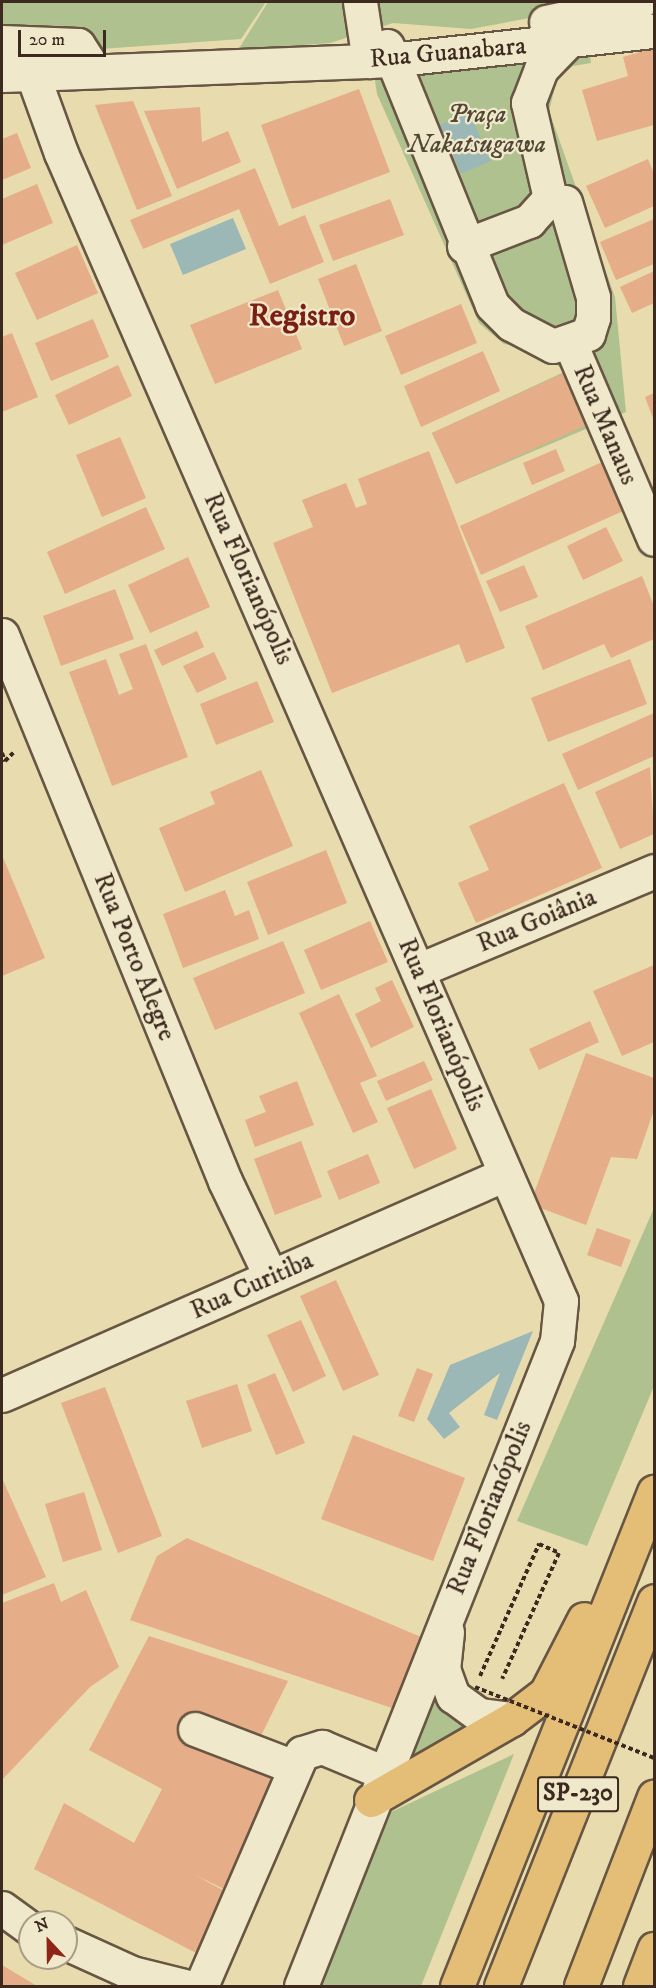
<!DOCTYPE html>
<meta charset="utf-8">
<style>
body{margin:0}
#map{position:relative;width:656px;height:1988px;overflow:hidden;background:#e8dbad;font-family:"IM FELL DW Pica",serif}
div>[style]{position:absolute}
.green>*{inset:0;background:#afc18f}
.water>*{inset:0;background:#9cb8b6}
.building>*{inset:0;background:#e5ad88}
.path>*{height:4px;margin-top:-2px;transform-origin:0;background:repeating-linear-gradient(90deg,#3c2a20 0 4.5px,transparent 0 7.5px)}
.roads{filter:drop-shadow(2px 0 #675643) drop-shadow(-2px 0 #675643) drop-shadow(0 2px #675643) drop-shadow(0 -2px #675643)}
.minor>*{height:33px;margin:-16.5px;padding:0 16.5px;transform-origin:16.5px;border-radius:16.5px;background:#f0e8ca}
.major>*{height:33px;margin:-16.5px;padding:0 16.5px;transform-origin:16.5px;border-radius:16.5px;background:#e4be76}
.highway>*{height:33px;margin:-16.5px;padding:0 16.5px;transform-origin:16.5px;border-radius:16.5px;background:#e4be76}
.path-bridge>*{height:4px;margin-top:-2px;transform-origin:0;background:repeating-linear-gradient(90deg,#3c2a20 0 4.5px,transparent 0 7.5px)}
span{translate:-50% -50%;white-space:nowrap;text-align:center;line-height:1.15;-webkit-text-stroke:4.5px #f0e8ca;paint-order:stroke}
.shield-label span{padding:2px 4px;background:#f0e8ca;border:2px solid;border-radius:4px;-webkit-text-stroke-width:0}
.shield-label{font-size:24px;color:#3c2a20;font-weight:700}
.street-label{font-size:26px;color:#3c2a20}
.park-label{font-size:26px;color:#534836;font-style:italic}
.district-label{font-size:32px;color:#7a1f14;font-weight:700}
.frame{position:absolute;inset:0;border:3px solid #3c2a20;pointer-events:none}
.north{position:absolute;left:18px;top:1910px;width:60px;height:60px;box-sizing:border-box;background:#f0e8ca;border:2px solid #a89c86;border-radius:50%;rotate:338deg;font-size:16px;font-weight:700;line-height:24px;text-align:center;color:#3c2a20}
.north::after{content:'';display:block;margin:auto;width:21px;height:27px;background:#8f2418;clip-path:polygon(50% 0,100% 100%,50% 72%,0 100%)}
.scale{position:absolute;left:18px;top:30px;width:88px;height:27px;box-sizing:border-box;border:3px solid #3c2a20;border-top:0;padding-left:8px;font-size:18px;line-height:21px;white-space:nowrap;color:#3c2a20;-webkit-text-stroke:4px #f0e8ca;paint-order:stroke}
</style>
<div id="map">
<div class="green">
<i style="clip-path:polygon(2px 2px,266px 2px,241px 39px,2px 56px)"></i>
<i style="clip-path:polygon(268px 2px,614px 2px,471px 29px,393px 23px,330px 43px,238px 50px)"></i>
<i style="clip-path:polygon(589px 45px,591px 63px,573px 66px,557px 79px,549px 111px,615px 297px,626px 412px,456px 484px,432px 433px,564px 372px,545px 352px,504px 344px,479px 323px,377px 94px,374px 74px)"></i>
<i style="clip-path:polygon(654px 1208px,654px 1386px,587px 1546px,517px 1521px)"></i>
<i style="clip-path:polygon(437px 1679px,490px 1725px,384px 1782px)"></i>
<i style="clip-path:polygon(514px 1754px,421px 1986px,320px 1986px,389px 1813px)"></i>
</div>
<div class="water">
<i style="clip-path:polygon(469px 112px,491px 161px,461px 174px,440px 125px)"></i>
<i style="clip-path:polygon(233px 218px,246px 249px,183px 275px,170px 244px)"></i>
<i style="clip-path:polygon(533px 1331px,497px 1420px,484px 1415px,500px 1373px,449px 1413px,460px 1427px,444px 1439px,427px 1419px,450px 1365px)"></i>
</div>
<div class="building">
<i style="clip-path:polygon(654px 48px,654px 125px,597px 141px,582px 90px,628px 76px,623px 57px)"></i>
<i style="clip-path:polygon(359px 89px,390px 172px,292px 209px,261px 125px)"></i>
<i style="clip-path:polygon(133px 101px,172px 196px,137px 210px,95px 105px)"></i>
<i style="clip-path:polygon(200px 107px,202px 142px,228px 131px,241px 162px,177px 189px,144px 111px)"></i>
<i style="clip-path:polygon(17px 133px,31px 168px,2px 180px,2px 139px)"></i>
<i style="clip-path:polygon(648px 159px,654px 174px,654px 206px,605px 228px,586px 186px)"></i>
<i style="clip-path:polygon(255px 168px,279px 226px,305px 215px,324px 262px,270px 284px,239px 209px,143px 249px,130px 220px)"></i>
<i style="clip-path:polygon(37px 184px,53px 223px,2px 245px,2px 199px)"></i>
<i style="clip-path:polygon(390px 199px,404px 235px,333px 261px,319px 225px)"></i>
<i style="clip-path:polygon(654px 219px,654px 264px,616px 280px,600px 242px)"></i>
<i style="clip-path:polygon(77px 245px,98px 293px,37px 320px,15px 273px)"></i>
<i style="clip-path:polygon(356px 264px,382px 331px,344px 346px,318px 279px)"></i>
<i style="clip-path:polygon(654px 271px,654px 303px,632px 313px,620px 287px)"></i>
<i style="clip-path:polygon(278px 290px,302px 349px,215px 384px,190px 325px)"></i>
<i style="clip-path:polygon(461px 304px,477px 343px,401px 375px,385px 336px)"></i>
<i style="clip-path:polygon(93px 319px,109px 357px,51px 381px,35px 343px)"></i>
<i style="clip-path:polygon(12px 333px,38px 397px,2px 412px,2px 337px)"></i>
<i style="clip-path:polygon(483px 351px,500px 391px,421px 427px,404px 386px)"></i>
<i style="clip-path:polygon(118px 365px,132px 396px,69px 425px,55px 395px)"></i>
<i style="clip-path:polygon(564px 373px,587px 425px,456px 484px,432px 433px)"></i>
<i style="clip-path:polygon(654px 393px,654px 421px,645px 397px)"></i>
<i style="clip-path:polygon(120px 437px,146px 498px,102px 517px,76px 455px)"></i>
<i style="clip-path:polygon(556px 449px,565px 471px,532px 485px,523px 463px)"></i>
<i style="clip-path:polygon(429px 451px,505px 648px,466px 663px,459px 644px,332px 693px,273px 543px,313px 527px,302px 500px,346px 483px,356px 508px,367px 504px,358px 479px)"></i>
<i style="clip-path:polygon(611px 458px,632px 507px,481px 575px,460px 526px)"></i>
<i style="clip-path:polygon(146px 507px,165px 549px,65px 594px,47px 552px)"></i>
<i style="clip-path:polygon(606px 527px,623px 561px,583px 580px,567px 546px)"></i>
<i style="clip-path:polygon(188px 557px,210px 607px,150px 633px,128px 585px)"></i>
<i style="clip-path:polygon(524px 565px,538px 597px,500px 612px,486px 581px)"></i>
<i style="clip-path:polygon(642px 576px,654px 606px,654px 639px,611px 658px,604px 644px,543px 670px,525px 626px)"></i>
<i style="clip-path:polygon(115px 589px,134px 639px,61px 666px,43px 616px)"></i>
<i style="clip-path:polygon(197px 631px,204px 647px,162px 666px,154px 650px)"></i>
<i style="clip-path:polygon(146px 644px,188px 757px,112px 786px,69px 672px,106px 659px,119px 695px,133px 689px,119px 654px)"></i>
<i style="clip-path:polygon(214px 652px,227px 679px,197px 693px,183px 666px)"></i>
<i style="clip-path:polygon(630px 659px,647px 704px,548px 742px,531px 698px)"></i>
<i style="clip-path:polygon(257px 681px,274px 722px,216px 745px,200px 704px)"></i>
<i style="clip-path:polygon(654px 713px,654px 756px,578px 790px,562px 754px)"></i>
<i style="clip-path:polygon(650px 767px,654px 834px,620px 849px,595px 792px)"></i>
<i style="clip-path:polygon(261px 770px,293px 846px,185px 892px,159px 828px,215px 804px,210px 792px)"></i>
<i style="clip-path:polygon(564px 783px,602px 868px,476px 923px,458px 883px,489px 870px,469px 826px)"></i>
<i style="clip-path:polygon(326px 850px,347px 903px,268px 935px,247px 882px)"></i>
<i style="clip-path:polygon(2px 855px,45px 958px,2px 976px)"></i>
<i style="clip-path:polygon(225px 890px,235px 916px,249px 910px,259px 939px,183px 968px,163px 914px)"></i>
<i style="clip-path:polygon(370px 921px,388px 962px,321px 990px,304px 950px)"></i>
<i style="clip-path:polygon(283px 941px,305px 993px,215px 1030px,193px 978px)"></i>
<i style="clip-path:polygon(654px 965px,654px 1042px,622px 1056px,593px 991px)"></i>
<i style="clip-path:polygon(392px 980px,414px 1027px,371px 1048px,355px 1014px,381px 1001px,375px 988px)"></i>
<i style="clip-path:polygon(339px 994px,377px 1076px,360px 1083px,378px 1122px,353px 1133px,299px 1013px)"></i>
<i style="clip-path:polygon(590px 1021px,599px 1042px,539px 1070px,529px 1049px)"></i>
<i style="clip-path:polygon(586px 1053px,654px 1078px,654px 1110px,637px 1159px,611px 1157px,586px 1225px,530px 1204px)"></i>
<i style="clip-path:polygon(424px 1061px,433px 1080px,386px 1101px,377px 1081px)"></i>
<i style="clip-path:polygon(297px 1081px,314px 1125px,255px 1147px,245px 1120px,266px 1112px,259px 1096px)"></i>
<i style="clip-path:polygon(431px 1089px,457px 1149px,414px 1169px,387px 1108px)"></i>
<i style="clip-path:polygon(301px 1141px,322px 1197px,275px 1215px,254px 1159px)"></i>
<i style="clip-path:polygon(368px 1154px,380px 1183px,339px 1200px,327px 1171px)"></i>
<i style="clip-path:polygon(597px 1228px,631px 1240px,621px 1267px,587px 1255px)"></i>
<i style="clip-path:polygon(336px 1280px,379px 1375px,343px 1391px,300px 1296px)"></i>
<i style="clip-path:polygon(301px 1320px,326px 1376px,293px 1392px,267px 1335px)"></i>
<i style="clip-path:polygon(417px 1368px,433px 1374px,414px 1422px,398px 1416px)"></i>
<i style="clip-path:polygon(275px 1373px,305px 1443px,276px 1455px,247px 1385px)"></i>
<i style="clip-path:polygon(237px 1384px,252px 1431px,202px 1448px,186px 1401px)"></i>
<i style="clip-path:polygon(105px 1387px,162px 1536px,118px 1553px,61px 1403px)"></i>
<i style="clip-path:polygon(353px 1435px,465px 1478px,433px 1561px,321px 1519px)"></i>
<i style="clip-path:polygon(2px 1478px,46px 1577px,2px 1595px)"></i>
<i style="clip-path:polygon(84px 1492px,102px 1550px,63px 1562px,45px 1504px)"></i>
<i style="clip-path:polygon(187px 1538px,421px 1637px,395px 1709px,130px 1620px,157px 1556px)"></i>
<i style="clip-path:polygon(54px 1583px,61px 1602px,86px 1590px,119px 1667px,90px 1687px,2px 1780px,2px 1603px)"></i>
<i style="clip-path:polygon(149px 1636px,288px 1681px,254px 1750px,280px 1768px,228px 1891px,193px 1874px,228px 1893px,198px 1954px,34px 1869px,64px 1803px,134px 1843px,162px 1789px,89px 1750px)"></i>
<i style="clip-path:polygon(2px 1965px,37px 1986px,2px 1986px)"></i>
</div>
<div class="path">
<i style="left:2px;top:753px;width:9px;rotate:69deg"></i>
<i style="left:5px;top:761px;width:13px;rotate:-45deg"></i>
<i style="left:480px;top:1676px;width:145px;rotate:-65.9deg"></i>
<i style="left:539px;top:1544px;width:22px;rotate:24deg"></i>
<i style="left:559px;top:1553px;width:138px;rotate:114.3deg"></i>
</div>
<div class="roads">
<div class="minor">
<i style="left:360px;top:2px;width:60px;rotate:81.3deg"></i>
<i style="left:546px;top:22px;width:96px;rotate:-12deg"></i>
<i style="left:2px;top:42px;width:76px;rotate:2.3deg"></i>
<i style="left:78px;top:45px;width:30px;rotate:57deg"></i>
<i style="left:387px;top:46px;width:279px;rotate:67.9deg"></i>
<i style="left:492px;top:305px;width:27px;rotate:45deg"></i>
<i style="left:511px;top:324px;width:47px;rotate:27.6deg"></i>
<i style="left:553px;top:346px;width:37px;rotate:-19deg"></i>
<i style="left:588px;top:334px;width:17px;rotate:-73deg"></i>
<i style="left:593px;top:318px;width:21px;rotate:-90deg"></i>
<i style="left:593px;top:297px;width:99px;rotate:-106.4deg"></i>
<i style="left:32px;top:73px;width:85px;rotate:70.1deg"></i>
<i style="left:61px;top:153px;width:1252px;rotate:66.46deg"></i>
<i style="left:561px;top:1301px;width:40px;rotate:95.7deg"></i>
<i style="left:557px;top:1341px;width:694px;rotate:111.65deg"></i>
<i style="left:2px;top:75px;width:388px;rotate:-2.2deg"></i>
<i style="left:390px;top:60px;width:266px;rotate:-6.3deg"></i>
<i style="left:464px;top:246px;width:70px;rotate:-21deg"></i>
<i style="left:529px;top:221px;width:31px;rotate:-48deg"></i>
<i style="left:550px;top:198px;width:98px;rotate:-103deg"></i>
<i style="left:528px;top:103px;width:36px;rotate:-69deg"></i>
<i style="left:541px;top:69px;width:40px;rotate:-46deg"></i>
<i style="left:570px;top:343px;width:213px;rotate:66.8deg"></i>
<i style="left:2px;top:635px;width:590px;rotate:67.78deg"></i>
<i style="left:225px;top:1181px;width:106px;rotate:64.4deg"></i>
<i style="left:419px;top:970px;width:255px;rotate:-22.8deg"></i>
<i style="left:2px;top:1395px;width:547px;rotate:-23.71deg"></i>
<i style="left:447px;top:1632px;width:37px;rotate:96deg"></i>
<i style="left:443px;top:1669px;width:29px;rotate:70deg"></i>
<i style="left:453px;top:1696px;width:32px;rotate:36deg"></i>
<i style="left:479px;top:1715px;width:33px;rotate:7deg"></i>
<i style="left:195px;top:1729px;width:106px;rotate:21deg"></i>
<i style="left:2px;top:1908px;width:34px;rotate:36deg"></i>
<i style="left:66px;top:1943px;width:72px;rotate:24.4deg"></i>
<i style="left:132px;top:1973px;width:54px;rotate:14deg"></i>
<i style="left:201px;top:1986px;width:254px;rotate:-66.6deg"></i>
<i style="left:302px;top:1753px;width:21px;rotate:-17deg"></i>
<i style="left:322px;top:1747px;width:65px;rotate:22.6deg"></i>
</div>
<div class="major">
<i style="left:371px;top:1800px;width:163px;rotate:-29.9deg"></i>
<i style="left:512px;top:1719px;width:43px;rotate:-37.4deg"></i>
<i style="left:546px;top:1693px;width:83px;rotate:-62.8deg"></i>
<i style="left:457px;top:1986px;width:532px;rotate:-68.26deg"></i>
<i style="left:640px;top:1986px;width:40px;rotate:-69deg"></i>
</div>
<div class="highway">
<i style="left:501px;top:1986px;width:414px;rotate:-68.3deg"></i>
<i style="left:581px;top:1986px;width:203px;rotate:-68.9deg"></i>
</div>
</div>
<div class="path-bridge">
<i style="left:475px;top:1687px;width:193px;rotate:21.6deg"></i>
</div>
<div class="shield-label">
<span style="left:578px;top:1794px">SP-230</span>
</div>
<div class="street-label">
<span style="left:448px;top:53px;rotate:-5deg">Rua Guanabara</span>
<span style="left:605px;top:425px;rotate:67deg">Rua Manaus</span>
<span style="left:248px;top:579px;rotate:66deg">Rua Florianópolis</span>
<span style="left:537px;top:921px;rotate:-23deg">Rua Goiânia</span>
<span style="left:134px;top:957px;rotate:68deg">Rua Porto Alegre</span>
<span style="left:441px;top:1025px;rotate:67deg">Rua Florianópolis</span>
<span style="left:252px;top:1286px;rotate:-24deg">Rua Curitiba</span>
<span style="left:490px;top:1508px;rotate:-68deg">Rua Florianópolis</span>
</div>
<div class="park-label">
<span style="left:477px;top:130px">Praça<br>Nakatsugawa</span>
</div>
<div class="district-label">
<span style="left:302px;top:316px">Registro</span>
</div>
<div class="frame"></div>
<div class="north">N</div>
<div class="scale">20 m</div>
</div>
